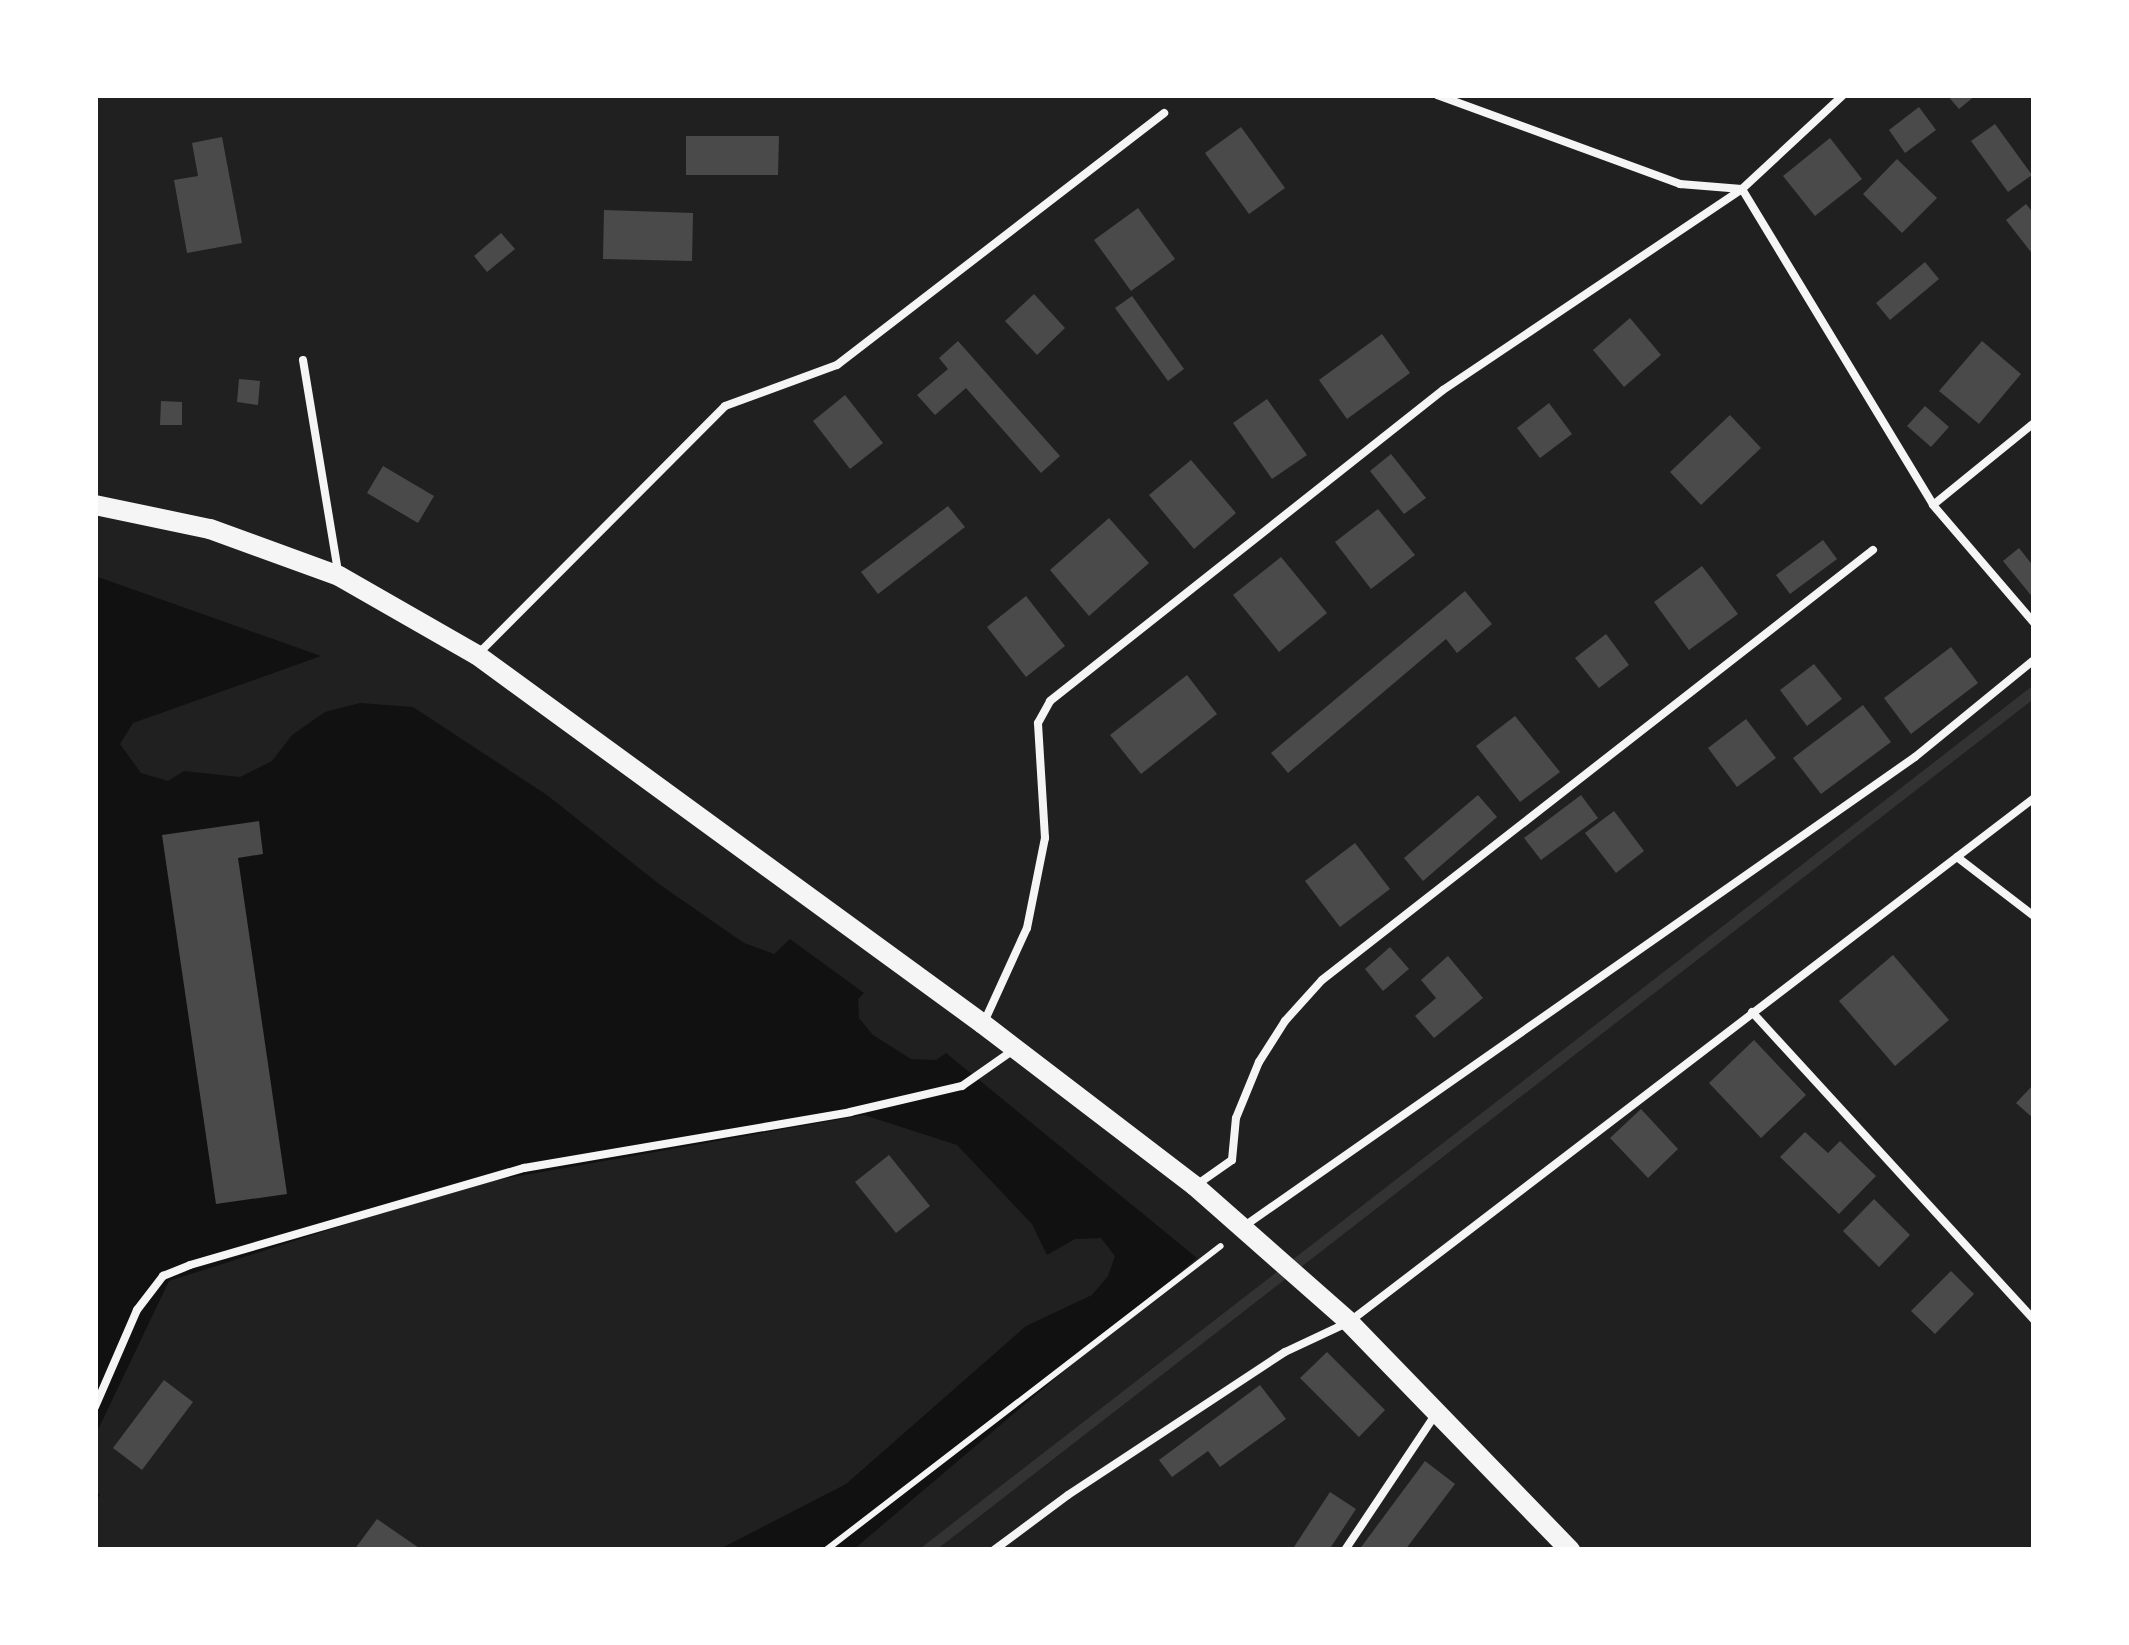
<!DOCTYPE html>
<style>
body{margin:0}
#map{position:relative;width:2129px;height:1645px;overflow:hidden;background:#111;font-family:Inter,sans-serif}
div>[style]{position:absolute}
.green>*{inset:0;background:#202020}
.stream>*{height:11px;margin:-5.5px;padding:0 5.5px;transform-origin:5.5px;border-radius:5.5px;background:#333}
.building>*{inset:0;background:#4a4a4a}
.path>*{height:6px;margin:-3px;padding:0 3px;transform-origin:3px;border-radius:3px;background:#f5f5f5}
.service>*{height:8px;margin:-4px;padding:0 4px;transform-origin:4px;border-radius:4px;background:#f5f5f5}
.secondary>*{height:20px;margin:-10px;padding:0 10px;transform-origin:10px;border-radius:10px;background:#f5f5f5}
span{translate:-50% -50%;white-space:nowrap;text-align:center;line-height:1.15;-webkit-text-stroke:8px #fff;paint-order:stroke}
.frame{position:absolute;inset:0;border:98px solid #fff;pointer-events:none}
</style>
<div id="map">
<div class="green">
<i style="clip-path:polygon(95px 95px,2034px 95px,2034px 1550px,853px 1550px,1197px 1258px,946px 1053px,936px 1060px,911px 1059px,873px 1035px,859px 1018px,858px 999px,864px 993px,790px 939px,774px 954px,744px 943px,659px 884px,547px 795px,413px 707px,360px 703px,325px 712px,292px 735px,272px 761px,240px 777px,184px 771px,168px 781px,141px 773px,120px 744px,133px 723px,321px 656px,95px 576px)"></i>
<i style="clip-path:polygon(864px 1115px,957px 1145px,1032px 1224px,1047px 1255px,1075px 1239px,1101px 1238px,1115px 1256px,1108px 1276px,1092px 1295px,1026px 1326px,846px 1484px,718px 1550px,95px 1550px,95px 1502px,100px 1495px,95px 1489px,95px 1436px,169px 1281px,469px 1185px)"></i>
</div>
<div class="stream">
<i style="left:926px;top:1550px;width:1402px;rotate:-37.79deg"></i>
</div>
<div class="building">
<i style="clip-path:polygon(1947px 95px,1976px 95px,1959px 109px)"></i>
<i style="clip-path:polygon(1919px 107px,1936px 130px,1905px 153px,1889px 130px)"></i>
<i style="clip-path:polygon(1995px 124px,2032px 175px,2008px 192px,1971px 141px)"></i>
<i style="clip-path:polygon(1241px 127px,1285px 188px,1249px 214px,1205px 153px)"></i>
<i style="clip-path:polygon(686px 136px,779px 136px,778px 175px,686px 175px)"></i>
<i style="clip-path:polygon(222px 137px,242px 243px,187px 253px,174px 180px,198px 176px,192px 143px)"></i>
<i style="clip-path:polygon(1830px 138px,1862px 179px,1815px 216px,1783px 176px)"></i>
<i style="clip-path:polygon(1897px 159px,1937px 198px,1902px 233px,1863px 194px)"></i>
<i style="clip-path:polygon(2026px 204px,2034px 214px,2034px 256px,2006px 220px)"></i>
<i style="clip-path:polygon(1138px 208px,1175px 259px,1131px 291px,1094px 240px)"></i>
<i style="clip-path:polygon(604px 210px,693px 213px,692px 261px,603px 259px)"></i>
<i style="clip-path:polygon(501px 233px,515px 249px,487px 272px,474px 256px)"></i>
<i style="clip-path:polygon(1925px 262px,1939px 279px,1890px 320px,1876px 303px)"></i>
<i style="clip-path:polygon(1034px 294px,1065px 328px,1037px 355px,1005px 321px)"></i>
<i style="clip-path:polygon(1132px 296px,1184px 369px,1168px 381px,1115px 308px)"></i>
<i style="clip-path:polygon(1630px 318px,1661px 355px,1624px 387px,1593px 350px)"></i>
<i style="clip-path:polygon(1382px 334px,1410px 373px,1347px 419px,1319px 380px)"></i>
<i style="clip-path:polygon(958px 341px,1060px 456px,1041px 473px,966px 388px,935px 415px,917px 395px,948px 369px,939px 358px)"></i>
<i style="clip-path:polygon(1982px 341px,2021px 374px,1979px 424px,1939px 391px)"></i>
<i style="clip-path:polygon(239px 379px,260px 381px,258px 405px,237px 402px)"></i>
<i style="clip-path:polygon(845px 395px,883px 443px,850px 469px,813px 421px)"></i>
<i style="clip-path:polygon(1267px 399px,1307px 455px,1272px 479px,1233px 423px)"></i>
<i style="clip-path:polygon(161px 401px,182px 402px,182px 425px,160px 425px)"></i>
<i style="clip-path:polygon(1549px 403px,1572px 434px,1540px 458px,1517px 428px)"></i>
<i style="clip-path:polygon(1925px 406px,1949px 427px,1931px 447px,1907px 426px)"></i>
<i style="clip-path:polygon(1730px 415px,1761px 448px,1701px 505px,1670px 472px)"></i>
<i style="clip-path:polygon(1391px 454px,1426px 498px,1404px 514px,1370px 471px)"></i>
<i style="clip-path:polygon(1191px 460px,1236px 513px,1194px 549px,1149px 495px)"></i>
<i style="clip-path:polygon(383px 466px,434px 496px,418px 523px,367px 493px)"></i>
<i style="clip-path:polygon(948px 506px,965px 527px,878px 594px,861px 572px)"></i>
<i style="clip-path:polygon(1378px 509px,1415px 555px,1371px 589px,1335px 542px)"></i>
<i style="clip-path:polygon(1109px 518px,1149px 563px,1089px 616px,1050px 570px)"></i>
<i style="clip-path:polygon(1823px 540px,1837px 559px,1790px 594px,1776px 575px)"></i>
<i style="clip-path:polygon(2019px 548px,2034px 567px,2034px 599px,2003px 561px)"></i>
<i style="clip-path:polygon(1281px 557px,1327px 613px,1279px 652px,1233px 595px)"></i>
<i style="clip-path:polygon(1702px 566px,1738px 614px,1689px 650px,1654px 602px)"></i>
<i style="clip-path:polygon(1465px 591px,1492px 624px,1457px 653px,1446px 639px,1288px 773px,1271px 753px)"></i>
<i style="clip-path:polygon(1026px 596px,1065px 646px,1026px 677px,987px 627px)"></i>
<i style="clip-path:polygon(1606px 634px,1629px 665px,1599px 688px,1575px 658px)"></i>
<i style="clip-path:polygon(1951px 647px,1978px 683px,1911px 734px,1884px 698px)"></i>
<i style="clip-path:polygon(1814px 664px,1842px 699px,1807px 726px,1780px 690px)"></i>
<i style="clip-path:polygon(1187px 675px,1217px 714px,1141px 774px,1110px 735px)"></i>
<i style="clip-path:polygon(1863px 705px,1891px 742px,1821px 794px,1793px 758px)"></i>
<i style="clip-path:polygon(1515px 716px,1560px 772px,1520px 802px,1476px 746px)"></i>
<i style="clip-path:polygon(1746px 719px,1776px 758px,1737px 787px,1708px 748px)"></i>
<i style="clip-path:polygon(1478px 795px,1497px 817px,1423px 881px,1404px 858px)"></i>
<i style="clip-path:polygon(1581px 795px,1598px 818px,1541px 860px,1524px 838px)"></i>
<i style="clip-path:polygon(1614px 811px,1644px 851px,1616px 873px,1585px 833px)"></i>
<i style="clip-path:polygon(259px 821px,263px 854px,238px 858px,287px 1194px,216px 1204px,162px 835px)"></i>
<i style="clip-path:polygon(1355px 843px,1390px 889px,1340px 927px,1305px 881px)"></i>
<i style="clip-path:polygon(1390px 947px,1409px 969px,1383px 991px,1365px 969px)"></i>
<i style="clip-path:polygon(1893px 955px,1949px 1020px,1895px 1066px,1839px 1001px)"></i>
<i style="clip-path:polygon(1448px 956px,1483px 998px,1434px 1038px,1415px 1016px,1436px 998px,1421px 980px)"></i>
<i style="clip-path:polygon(1754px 1040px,1806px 1095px,1761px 1138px,1709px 1083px)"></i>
<i style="clip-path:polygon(2034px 1084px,2034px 1119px,2016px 1103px)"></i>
<i style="clip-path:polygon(1641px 1109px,1678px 1149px,1648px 1178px,1610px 1138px)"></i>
<i style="clip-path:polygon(1805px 1132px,1828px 1153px,1840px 1141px,1876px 1176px,1839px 1214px,1780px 1157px)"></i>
<i style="clip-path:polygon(889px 1155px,930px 1206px,896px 1233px,855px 1182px)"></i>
<i style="clip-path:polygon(1874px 1199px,1910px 1235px,1879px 1267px,1843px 1231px)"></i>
<i style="clip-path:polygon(1951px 1271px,1974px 1294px,1935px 1334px,1911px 1311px)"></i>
<i style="clip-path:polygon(1327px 1352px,1385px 1410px,1359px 1437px,1300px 1378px)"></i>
<i style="clip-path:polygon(164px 1380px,193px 1402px,142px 1470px,113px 1448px)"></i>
<i style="clip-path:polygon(1260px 1385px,1286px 1419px,1220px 1467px,1208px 1451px,1172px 1477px,1159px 1460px)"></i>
<i style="clip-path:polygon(1425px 1461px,1455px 1484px,1405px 1550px,1359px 1550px)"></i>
<i style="clip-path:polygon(1330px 1492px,1356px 1509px,1329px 1550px,1292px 1550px)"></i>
<i style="clip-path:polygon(377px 1519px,422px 1550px,354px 1550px)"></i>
</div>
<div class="path">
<i style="left:826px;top:1550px;width:498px;rotate:-37.6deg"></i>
</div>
<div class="service">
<i style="left:1437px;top:95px;width:259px;rotate:20.1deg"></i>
<i style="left:1680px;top:184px;width:62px;rotate:4.6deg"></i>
<i style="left:1742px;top:189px;width:369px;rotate:58.8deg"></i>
<i style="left:1933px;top:505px;width:155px;rotate:49.4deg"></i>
<i style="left:303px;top:360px;width:215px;rotate:80.6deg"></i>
<i style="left:1933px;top:505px;width:130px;rotate:-39.1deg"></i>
<i style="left:477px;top:655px;width:351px;rotate:-45.1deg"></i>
<i style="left:725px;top:406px;width:119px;rotate:-20.1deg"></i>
<i style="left:837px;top:365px;width:413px;rotate:-37.6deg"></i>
<i style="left:1957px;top:857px;width:97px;rotate:37.5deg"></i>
<i style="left:1752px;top:1012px;width:418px;rotate:47.5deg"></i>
<i style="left:985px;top:1020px;width:101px;rotate:-65.5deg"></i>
<i style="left:1027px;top:928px;width:92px;rotate:-78.7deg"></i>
<i style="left:1045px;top:838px;width:115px;rotate:-93.5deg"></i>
<i style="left:1038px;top:723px;width:25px;rotate:-61deg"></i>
<i style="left:1050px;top:701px;width:501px;rotate:-38.36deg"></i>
<i style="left:1443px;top:390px;width:360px;rotate:-33.9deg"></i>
<i style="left:1742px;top:189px;width:138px;rotate:-42.9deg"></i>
<i style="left:1195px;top:1186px;width:45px;rotate:-35.1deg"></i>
<i style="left:1232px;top:1160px;width:42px;rotate:-84.6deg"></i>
<i style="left:1236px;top:1118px;width:61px;rotate:-67.7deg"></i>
<i style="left:1259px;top:1062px;width:49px;rotate:-57.6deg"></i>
<i style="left:1285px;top:1021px;width:55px;rotate:-47.9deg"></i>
<i style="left:1322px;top:980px;width:699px;rotate:-37.97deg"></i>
<i style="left:1243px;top:1227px;width:820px;rotate:-34.97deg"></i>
<i style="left:1915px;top:757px;width:154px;rotate:-39.2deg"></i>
<i style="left:95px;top:1407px;width:106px;rotate:-66.6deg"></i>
<i style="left:137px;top:1310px;width:43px;rotate:-52.6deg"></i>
<i style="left:163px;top:1276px;width:29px;rotate:-22deg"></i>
<i style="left:190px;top:1265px;width:348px;rotate:-16.2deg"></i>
<i style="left:524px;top:1168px;width:331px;rotate:-9.7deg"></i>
<i style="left:850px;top:1112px;width:115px;rotate:-13.1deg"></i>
<i style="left:962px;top:1086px;width:61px;rotate:-35deg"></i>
<i style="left:994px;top:1550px;width:92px;rotate:-36.6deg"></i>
<i style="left:1068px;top:1495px;width:260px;rotate:-33.4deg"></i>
<i style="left:1285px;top:1352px;width:71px;rotate:-25.1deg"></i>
<i style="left:1349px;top:1322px;width:862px;rotate:-37.41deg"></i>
<i style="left:1345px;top:1550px;width:162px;rotate:-56.3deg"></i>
</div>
<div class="secondary">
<i style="left:95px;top:505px;width:117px;rotate:11.8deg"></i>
<i style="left:210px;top:529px;width:137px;rotate:20deg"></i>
<i style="left:339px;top:576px;width:159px;rotate:29.8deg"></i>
<i style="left:477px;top:655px;width:626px;rotate:36.1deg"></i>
<i style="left:983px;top:1024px;width:267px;rotate:37.4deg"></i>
<i style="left:1195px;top:1186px;width:205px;rotate:41.4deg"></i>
<i style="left:1349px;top:1322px;width:318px;rotate:45.9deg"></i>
</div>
<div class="frame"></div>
</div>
